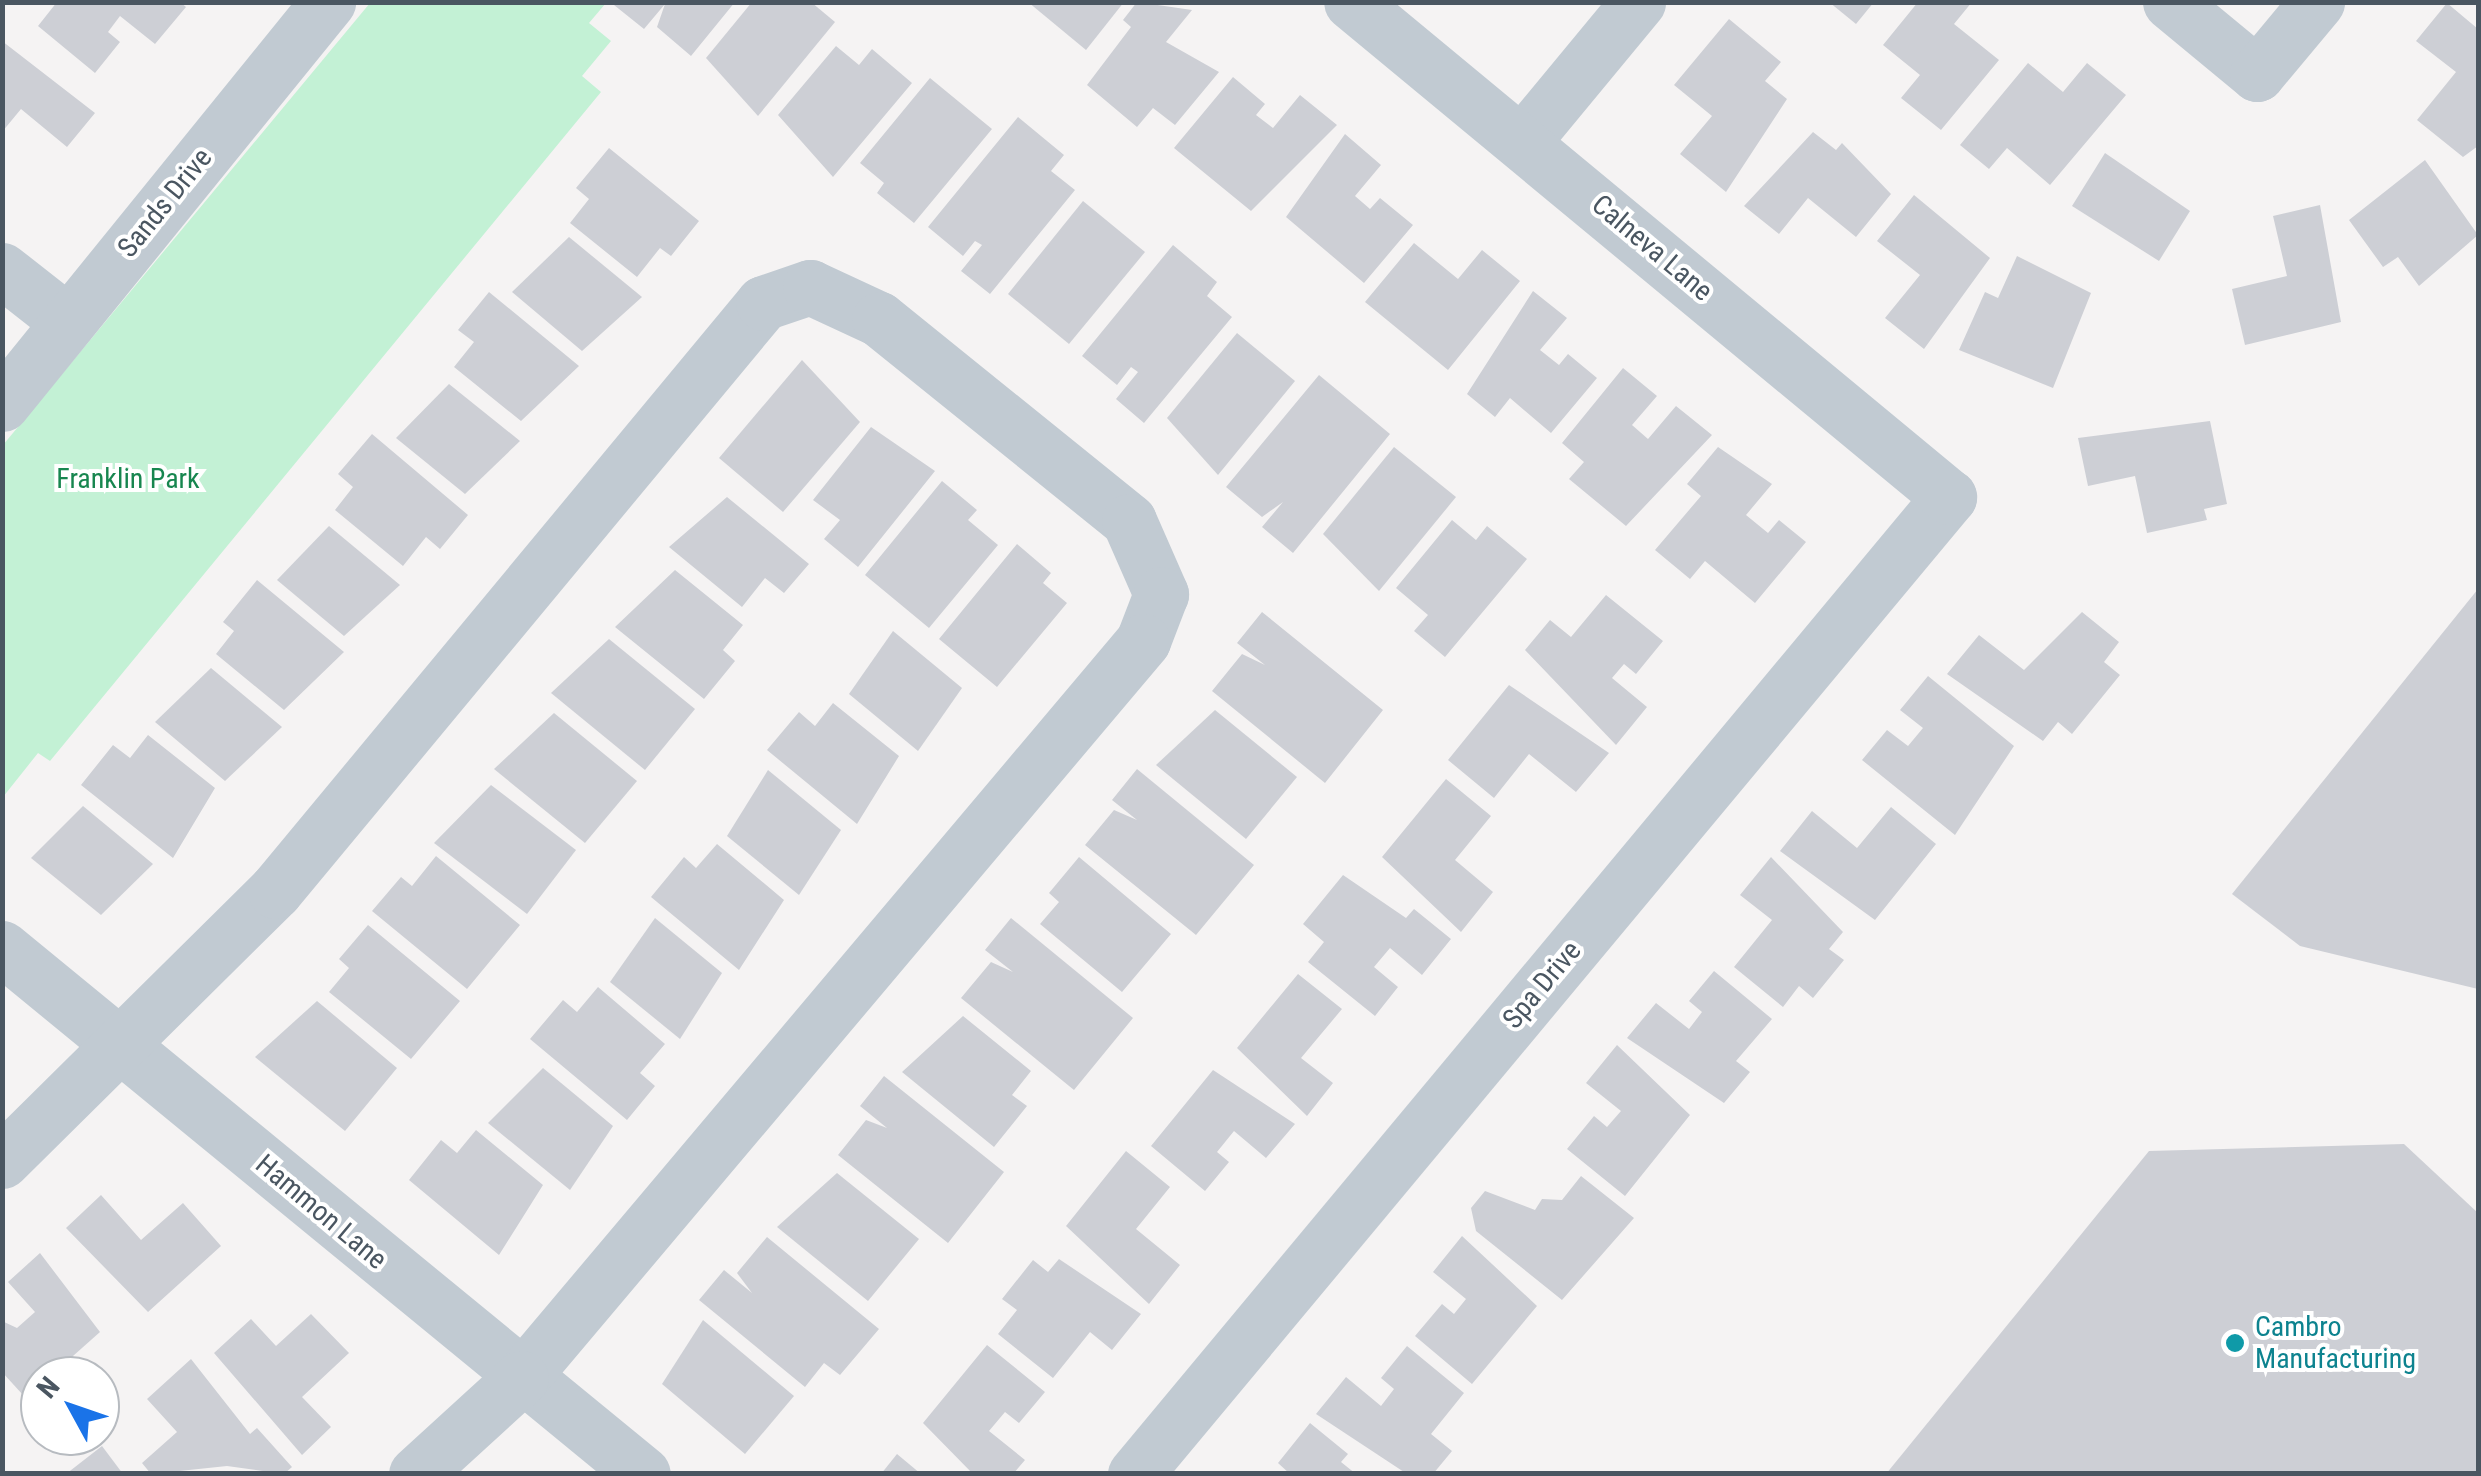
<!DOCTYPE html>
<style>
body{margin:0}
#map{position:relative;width:2481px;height:1476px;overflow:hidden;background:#f5f3f3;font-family:"Roboto Condensed",sans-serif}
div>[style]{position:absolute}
.green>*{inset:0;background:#c3f1d5}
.building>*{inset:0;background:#cdcfd5}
.minor>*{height:55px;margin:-27.5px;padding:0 27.5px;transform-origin:27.5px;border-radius:27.5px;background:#c1cad2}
.dots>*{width:28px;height:28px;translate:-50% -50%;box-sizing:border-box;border:5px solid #fff;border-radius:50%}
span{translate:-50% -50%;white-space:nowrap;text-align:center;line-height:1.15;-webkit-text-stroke:8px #fff;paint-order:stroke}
.street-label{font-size:28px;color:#4a5661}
.park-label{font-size:28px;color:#17864f}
.culture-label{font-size:28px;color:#0d838f}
.left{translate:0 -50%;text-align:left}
.frame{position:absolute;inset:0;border:5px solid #4a5661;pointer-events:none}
.north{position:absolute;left:20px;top:1356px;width:100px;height:100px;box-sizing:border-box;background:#fff;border:2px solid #b7bbc0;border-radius:50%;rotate:310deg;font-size:28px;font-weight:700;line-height:40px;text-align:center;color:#4a5661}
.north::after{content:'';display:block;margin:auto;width:35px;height:45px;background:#1a73e8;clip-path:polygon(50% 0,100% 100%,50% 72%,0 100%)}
</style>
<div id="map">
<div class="green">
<i style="clip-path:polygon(370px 3px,606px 3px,589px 23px,611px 41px,582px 76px,601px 92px,50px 761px,38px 753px,3px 797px,3px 445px)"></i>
</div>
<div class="building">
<i style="clip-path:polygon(57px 2px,180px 2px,186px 7px,155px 44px,120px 16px,108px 32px,120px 42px,95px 73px,38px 26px)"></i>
<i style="clip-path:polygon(667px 2px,735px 2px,691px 56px,657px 27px,665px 4px,644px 29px,614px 5px)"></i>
<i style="clip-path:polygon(752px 2px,811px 2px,835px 22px,758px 116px,706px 58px)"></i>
<i style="clip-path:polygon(1028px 2px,1124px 2px,1086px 50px)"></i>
<i style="clip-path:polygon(1137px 2px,1192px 10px,1166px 42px,1219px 72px,1175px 125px,1153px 108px,1137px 127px,1087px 85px,1131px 27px,1123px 20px)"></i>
<i style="clip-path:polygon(1829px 2px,1874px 2px,1856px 24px)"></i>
<i style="clip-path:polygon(1918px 2px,1972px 2px,1954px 24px,1999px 60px,1941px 130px,1901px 98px,1920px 75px,1883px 45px)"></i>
<i style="clip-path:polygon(2447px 3px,2478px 29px,2478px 146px,2463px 157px,2417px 120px,2456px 72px,2416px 41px)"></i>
<i style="clip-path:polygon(1729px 19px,1781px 62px,1765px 81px,1787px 99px,1726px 192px,1680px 154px,1712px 116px,1674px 85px)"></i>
<i style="clip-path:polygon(2px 41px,95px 113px,67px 147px,21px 109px,2px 132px)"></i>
<i style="clip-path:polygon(836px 46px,859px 65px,872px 49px,912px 83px,833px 177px,778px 115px)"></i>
<i style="clip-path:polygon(2028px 63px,2063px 92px,2087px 63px,2126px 95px,2050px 185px,2007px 148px,1989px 169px,1960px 145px)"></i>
<i style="clip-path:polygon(1233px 77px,1265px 104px,1256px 115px,1273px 128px,1300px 95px,1337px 125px,1251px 211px,1174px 148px)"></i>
<i style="clip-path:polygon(930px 78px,992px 129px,914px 223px,877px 193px,884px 183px,860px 163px)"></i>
<i style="clip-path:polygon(1018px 117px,1064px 155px,1051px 171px,1075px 190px,990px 294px,961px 271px,982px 245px,975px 241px,963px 256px,928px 227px)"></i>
<i style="clip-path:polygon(1813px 132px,1836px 150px,1842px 143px,1891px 194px,1856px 237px,1808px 198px,1779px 234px,1744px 206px)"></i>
<i style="clip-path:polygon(1345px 134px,1381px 165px,1355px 196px,1370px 209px,1380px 198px,1413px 225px,1364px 283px,1286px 217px)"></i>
<i style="clip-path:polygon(609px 148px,699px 221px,671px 256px,660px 248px,637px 277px,570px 223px,589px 199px,576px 188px)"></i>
<i style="clip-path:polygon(2105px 153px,2190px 211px,2159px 261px,2072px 206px)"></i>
<i style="clip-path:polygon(2425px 160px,2478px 235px,2419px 286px,2398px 257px,2383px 267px,2349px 220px)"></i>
<i style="clip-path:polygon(1914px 195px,1990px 258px,1924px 349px,1885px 318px,1920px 275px,1877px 241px)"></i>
<i style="clip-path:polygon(1083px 201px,1145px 252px,1069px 344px,1008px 294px)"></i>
<i style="clip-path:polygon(2320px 205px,2341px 322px,2245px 345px,2232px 289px,2287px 276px,2273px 216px)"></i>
<i style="clip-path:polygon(569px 237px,642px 297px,582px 351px,512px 292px)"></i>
<i style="clip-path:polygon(1414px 243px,1458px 279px,1482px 250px,1520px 281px,1448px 370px,1365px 302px)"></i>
<i style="clip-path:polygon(1173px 245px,1217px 282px,1207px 296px,1232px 317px,1144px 423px,1116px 399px,1138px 372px,1131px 367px,1117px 385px,1082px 356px)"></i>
<i style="clip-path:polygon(2017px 256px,2091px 293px,2053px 388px,1959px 350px,1985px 292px,1998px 298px)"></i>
<i style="clip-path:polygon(1533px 291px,1567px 318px,1540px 350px,1559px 365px,1568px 354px,1597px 378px,1551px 433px,1510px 398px,1495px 417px,1467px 394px)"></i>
<i style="clip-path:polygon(489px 292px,579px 366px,521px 421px,454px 367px,474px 342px,458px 330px)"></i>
<i style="clip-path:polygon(1237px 333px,1295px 381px,1218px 475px,1167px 418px)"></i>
<i style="clip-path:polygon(802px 360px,860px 422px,783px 512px,719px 458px)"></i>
<i style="clip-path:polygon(1623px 368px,1657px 396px,1632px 425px,1648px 439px,1676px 406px,1712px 435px,1626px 526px,1569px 479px,1584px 462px,1562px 443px)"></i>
<i style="clip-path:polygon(1319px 375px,1390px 434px,1293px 553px,1262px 527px,1283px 502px,1262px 517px,1226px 487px)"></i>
<i style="clip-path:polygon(449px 384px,520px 441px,465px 494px,396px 438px)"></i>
<i style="clip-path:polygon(2210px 421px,2227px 504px,2204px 509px,2207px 520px,2147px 533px,2135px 476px,2088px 486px,2078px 438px)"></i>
<i style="clip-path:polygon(871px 427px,935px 471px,858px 567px,824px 539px,840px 520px,813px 500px)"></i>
<i style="clip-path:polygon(372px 434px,468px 515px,440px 549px,426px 537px,403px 566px,335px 510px,353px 487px,338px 474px)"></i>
<i style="clip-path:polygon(1394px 447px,1456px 497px,1379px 591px,1323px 534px)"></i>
<i style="clip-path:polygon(1718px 447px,1772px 484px,1746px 515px,1768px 533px,1779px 520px,1806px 542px,1755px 603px,1705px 561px,1690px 579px,1655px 550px,1701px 496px,1687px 484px)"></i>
<i style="clip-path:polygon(942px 481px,977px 510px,968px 520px,998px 545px,929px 628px,865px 575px)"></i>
<i style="clip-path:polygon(727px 497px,809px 564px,784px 593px,765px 578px,742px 607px,669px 547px)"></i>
<i style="clip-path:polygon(1452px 520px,1476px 540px,1487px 526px,1527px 559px,1445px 657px,1414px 631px,1428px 615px,1396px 588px)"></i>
<i style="clip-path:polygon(329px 526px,400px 585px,344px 636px,277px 580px)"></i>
<i style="clip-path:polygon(1017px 544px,1051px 573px,1043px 583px,1067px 603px,997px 687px,939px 639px)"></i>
<i style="clip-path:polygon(675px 570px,743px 625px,723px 650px,735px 661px,704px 699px,615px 627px)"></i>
<i style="clip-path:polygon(257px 580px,344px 652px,284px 710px,216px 654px,234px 631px,223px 622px)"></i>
<i style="clip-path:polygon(2478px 589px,2478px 989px,2300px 946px,2232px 894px)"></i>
<i style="clip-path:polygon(1606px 595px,1663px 641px,1636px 674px,1624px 664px,1612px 678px,1647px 707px,1616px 745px,1525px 650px,1550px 620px,1571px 637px)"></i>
<i style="clip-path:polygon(1262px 612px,1383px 710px,1325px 783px,1212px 691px,1242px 654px,1265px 665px,1237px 643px)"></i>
<i style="clip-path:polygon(2082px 612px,2119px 642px,2104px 662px,2120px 675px,2072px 734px,2058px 722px,2043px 741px,1947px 674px,1979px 635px,2024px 670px)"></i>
<i style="clip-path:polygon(893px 631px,962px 688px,918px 751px,849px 694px)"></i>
<i style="clip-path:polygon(609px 639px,695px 709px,645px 770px,551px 693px)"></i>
<i style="clip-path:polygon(211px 668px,282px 727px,225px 781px,155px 722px)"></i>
<i style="clip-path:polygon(1928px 676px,2014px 746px,1955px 835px,1862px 760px,1887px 730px,1908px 746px,1923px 728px,1900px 710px)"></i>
<i style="clip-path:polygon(1509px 685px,1609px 753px,1576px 792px,1529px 754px,1494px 798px,1448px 760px)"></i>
<i style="clip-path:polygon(833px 703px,899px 756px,857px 824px,767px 750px,799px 712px,815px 726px)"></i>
<i style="clip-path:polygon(1215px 710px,1297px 777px,1246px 839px,1156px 765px)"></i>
<i style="clip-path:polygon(554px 713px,637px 781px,585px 843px,494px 769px)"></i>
<i style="clip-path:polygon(148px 735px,215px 788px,173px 858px,81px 785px,113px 745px,130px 758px)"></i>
<i style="clip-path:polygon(1137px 769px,1254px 865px,1196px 935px,1085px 845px,1114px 810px,1137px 820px,1112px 800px)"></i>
<i style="clip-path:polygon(768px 770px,841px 830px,799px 895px,727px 836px)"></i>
<i style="clip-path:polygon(1446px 779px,1491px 816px,1455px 860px,1493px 892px,1461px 932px,1382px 857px)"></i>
<i style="clip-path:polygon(491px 785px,576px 850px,527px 914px,434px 843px)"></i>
<i style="clip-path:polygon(83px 806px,153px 864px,101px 915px,31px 858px)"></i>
<i style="clip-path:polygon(1891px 807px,1936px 844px,1875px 920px,1780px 851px,1812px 811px,1857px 848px)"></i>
<i style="clip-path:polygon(717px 844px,784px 900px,739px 970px,651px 897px,684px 857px,696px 868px)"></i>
<i style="clip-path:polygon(436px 856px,520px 925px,467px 989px,372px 911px,401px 877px,412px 886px)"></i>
<i style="clip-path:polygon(1079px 857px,1171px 934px,1122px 992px,1040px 924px,1059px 902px,1049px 893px)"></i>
<i style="clip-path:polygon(1771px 857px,1843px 932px,1829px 949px,1844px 960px,1813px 998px,1799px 986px,1783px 1007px,1734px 967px,1772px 920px,1740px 895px)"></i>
<i style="clip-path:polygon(1343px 875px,1406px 918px,1414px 909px,1451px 939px,1422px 975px,1390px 948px,1374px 967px,1398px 987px,1375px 1016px,1308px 962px,1324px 942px,1303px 924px)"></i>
<i style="clip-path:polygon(655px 918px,722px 973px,680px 1039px,610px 982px)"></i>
<i style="clip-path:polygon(1011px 918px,1133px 1018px,1074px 1090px,961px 998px,991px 962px,1013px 972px,985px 950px)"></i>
<i style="clip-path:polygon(368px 925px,460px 1001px,411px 1059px,329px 992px,349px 968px,339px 959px)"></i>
<i style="clip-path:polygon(1714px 971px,1772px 1019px,1736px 1061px,1750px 1072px,1724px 1103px,1627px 1038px,1656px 1003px,1689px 1029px,1702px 1012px,1689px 1001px)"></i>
<i style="clip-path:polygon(1298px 974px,1342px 1009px,1301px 1058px,1333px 1083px,1307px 1116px,1237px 1048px)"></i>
<i style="clip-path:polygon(598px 987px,665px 1044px,640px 1073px,655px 1086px,627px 1120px,530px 1039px,563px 1000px,577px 1012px)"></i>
<i style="clip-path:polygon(317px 1001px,397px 1068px,345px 1131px,255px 1057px)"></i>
<i style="clip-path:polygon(963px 1016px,1031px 1071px,1012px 1095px,1027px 1106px,994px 1147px,902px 1072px)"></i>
<i style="clip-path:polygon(1617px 1045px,1690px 1115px,1625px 1196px,1567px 1149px,1594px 1116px,1607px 1127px,1621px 1111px,1586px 1083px)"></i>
<i style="clip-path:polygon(543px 1068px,613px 1126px,570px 1190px,488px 1123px)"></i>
<i style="clip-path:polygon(1213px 1070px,1295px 1124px,1266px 1158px,1234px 1131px,1217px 1152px,1229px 1162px,1205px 1191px,1151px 1146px)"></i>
<i style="clip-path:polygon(884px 1076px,1004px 1172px,948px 1243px,838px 1155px,866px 1120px,887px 1128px,860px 1106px)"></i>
<i style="clip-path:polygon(476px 1130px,543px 1185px,499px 1255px,409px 1180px,441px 1140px,457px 1153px)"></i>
<i style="clip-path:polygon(2404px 1144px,2478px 1213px,2478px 1474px,1886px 1474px,2149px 1151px)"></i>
<i style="clip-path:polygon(1126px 1151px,1170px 1187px,1136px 1229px,1180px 1265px,1149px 1304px,1066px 1226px)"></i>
<i style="clip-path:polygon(837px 1173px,919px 1239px,868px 1301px,777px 1227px)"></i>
<i style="clip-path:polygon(1581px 1176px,1634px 1218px,1562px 1300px,1476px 1231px,1471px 1208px,1485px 1191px,1535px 1210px,1542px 1199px,1562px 1200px)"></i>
<i style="clip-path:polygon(101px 1195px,141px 1240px,183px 1203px,221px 1246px,148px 1312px,66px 1228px)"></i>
<i style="clip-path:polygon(1462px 1236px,1537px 1306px,1472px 1384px,1415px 1336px,1442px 1304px,1454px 1314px,1466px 1299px,1433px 1272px)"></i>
<i style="clip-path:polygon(767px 1237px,879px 1329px,840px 1375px,824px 1363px,805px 1387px,699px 1300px,724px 1270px,752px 1293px,737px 1273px)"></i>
<i style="clip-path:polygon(40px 1253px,100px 1332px,73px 1356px,82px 1376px,40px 1376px,23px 1395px,2px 1372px,2px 1321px,17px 1328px,35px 1312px,8px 1282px)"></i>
<i style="clip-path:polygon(1059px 1259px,1141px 1314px,1112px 1350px,1090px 1332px,1053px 1378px,998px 1334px,1017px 1310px,1002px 1299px,1033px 1260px,1048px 1272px)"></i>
<i style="clip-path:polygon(311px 1314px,349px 1353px,302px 1397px,331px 1427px,302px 1455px,214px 1353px,251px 1319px,276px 1346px)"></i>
<i style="clip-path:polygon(703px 1320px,794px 1396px,745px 1454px,662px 1384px)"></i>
<i style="clip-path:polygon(987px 1345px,1045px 1392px,1019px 1423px,1005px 1412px,989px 1431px,1025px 1460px,1013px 1474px,973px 1474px,923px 1423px)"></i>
<i style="clip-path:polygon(1407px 1346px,1464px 1393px,1431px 1434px,1452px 1451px,1433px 1474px,1407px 1474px,1316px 1414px,1346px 1377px,1381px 1406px,1394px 1389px,1381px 1378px)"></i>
<i style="clip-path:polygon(191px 1359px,250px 1434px,257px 1428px,292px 1467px,284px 1474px,227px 1466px,151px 1474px,142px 1463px,177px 1432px,147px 1399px)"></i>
<i style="clip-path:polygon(1310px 1423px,1348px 1454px,1341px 1462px,1356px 1474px,1290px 1474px,1278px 1463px)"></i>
<i style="clip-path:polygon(102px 1446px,123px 1474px,66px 1474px)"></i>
<i style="clip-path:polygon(897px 1454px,921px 1474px,881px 1474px)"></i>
</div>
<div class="minor">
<i style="left:2170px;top:2px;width:113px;rotate:39.6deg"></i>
<i style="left:2257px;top:74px;width:94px;rotate:-50.2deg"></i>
<i style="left:1524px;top:140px;width:179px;rotate:-50.4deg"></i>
<i style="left:2px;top:270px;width:84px;rotate:38.2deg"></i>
<i style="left:2px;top:404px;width:518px;rotate:-50.96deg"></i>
<i style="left:2px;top:948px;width:829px;rotate:39.37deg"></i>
<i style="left:2px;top:1161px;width:384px;rotate:-44.7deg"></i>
<i style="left:275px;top:891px;width:764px;rotate:-50.31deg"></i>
<i style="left:763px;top:303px;width:50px;rotate:-18.8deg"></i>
<i style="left:810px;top:287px;width:76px;rotate:24.9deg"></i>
<i style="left:879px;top:319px;width:321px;rotate:38.9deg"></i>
<i style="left:1129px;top:521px;width:80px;rotate:66.3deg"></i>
<i style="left:1161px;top:594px;width:50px;rotate:111deg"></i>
<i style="left:1143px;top:641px;width:964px;rotate:130.16deg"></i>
<i style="left:521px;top:1378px;width:142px;rotate:137.6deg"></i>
<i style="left:1135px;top:1474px;width:1272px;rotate:-50.2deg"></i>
<i style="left:1949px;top:497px;width:776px;rotate:-140.38deg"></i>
</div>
<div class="dots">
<i style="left:2235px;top:1343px;background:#0f9aa8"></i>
</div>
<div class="street-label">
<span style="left:165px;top:203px;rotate:-51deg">Sands Drive</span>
<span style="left:1652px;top:248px;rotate:40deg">Calneva Lane</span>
<span style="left:1542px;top:985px;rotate:-50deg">Spa Drive</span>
<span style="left:321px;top:1212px;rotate:40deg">Hammon Lane</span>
</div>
<div class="park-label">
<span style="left:128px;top:479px">Franklin Park</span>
</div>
<div class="culture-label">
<span class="left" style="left:2255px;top:1343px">Cambro<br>Manufacturing</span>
</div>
<div class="frame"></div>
<div class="north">N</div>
</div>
